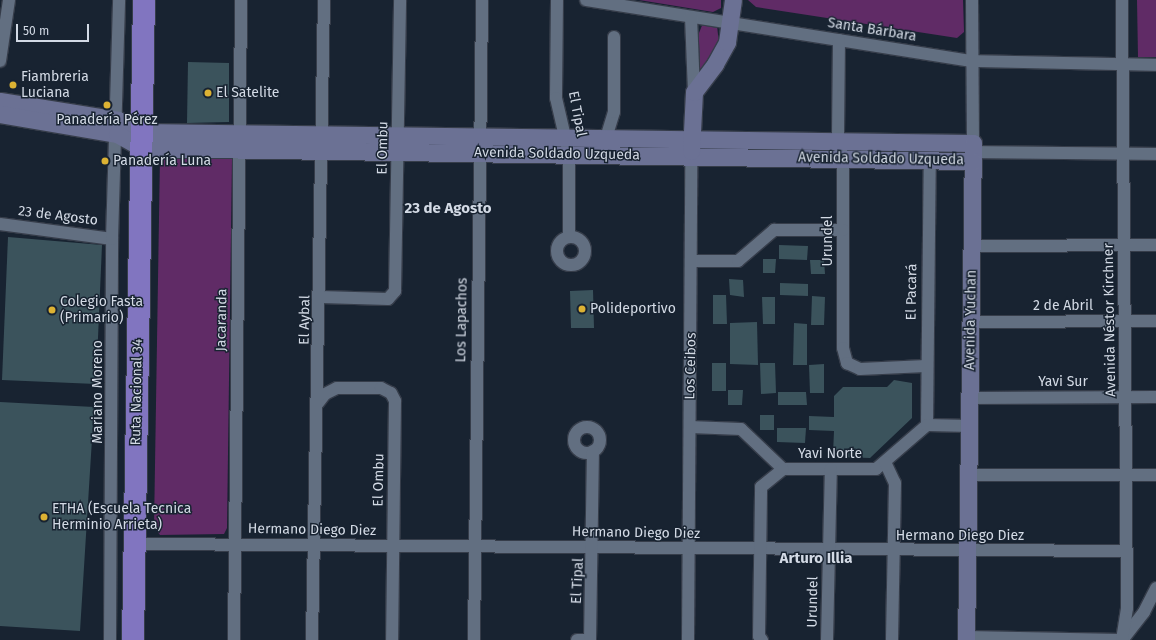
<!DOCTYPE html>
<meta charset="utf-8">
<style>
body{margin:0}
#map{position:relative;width:1156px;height:640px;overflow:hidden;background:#182331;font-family:"Fira Sans",sans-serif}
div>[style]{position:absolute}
.green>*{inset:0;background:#602b66}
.building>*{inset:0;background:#3b535c}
.roads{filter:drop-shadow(1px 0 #363d4a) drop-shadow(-1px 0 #363d4a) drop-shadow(0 1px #363d4a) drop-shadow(0 -1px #363d4a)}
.street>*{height:12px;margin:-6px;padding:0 6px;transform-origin:6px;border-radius:6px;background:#626f81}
.street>.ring{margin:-6px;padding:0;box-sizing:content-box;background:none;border:12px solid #626f81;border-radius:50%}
.secondary>*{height:17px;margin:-8.5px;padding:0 8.5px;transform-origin:8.5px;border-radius:8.5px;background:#6b7194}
.highway>*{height:22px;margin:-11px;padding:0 11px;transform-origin:11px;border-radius:11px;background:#8175c0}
.dots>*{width:11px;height:11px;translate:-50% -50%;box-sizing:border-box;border:2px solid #182331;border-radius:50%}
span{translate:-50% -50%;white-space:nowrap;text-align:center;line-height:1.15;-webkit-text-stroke:3px #182331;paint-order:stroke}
.street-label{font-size:14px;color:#d3dae5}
.poi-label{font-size:14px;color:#d3dae5}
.left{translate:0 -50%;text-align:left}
.neighbourhood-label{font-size:15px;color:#d3dae5;font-weight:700}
.scale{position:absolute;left:16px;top:24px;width:73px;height:18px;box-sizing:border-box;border:2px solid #d3dae5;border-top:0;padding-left:5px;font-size:12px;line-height:14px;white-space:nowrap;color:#d3dae5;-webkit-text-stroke:3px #182331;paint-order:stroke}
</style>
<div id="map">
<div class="green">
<i style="clip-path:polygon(639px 0,721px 0,721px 8px,713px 12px)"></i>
<i style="clip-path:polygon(748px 0,963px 0,964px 32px,957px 38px,756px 7px)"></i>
<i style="clip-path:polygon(1137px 0,1156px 0,1156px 57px,1138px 57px)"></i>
<i style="clip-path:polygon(703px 23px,717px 26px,719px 43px,698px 82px,699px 33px)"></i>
<i style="clip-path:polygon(160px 156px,232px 158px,227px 528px,224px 534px,160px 535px,154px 527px)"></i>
</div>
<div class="building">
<i style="clip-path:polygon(188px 62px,229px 63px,229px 122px,187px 123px)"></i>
<i style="clip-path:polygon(8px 237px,102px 245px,96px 384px,2px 380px)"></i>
<i style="clip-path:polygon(779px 245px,808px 246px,807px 260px,779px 259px)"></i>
<i style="clip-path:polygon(763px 259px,776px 259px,775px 273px,763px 273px)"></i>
<i style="clip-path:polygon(810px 260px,824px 260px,825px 274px,811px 274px)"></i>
<i style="clip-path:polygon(729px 279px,743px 280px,744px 297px,730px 295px)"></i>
<i style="clip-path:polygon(780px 283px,808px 284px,808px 296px,780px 295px)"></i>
<i style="clip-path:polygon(593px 290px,594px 328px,571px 328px,570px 291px)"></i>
<i style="clip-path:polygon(713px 295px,726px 295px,727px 324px,713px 324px)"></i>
<i style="clip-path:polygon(812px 296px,825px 297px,824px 325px,811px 325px)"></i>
<i style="clip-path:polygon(762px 297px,775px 297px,775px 324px,763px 324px)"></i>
<i style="clip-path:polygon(757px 322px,758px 365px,730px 364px,730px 323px)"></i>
<i style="clip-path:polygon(794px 323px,807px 324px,807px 365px,793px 365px)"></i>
<i style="clip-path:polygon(712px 363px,726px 363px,726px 391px,712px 391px)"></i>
<i style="clip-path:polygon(760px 363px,775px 363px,776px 393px,761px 394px)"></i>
<i style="clip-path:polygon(824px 364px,824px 393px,810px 393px,809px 365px)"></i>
<i style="clip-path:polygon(894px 380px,912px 383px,912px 418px,870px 458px,837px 457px,833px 454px,834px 431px,809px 430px,809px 416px,834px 417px,834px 396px,843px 387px,887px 387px)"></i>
<i style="clip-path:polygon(728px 390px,743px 390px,742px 405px,728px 405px)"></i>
<i style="clip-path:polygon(778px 392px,806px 392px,807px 405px,778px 405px)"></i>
<i style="clip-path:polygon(0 402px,94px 407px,80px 631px,0 626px)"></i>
<i style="clip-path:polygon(760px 415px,774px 415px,774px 430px,760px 430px)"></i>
<i style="clip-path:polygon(777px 428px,806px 428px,805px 443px,777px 442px)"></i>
</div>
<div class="roads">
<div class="street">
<i style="left:557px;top:0;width:98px;rotate:90.6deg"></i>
<i style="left:556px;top:98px;width:57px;rotate:76.9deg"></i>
<i style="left:569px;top:154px;width:80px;rotate:90deg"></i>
<i style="left:586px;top:0;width:391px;rotate:9deg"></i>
<i style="left:972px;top:61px;width:184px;rotate:1.2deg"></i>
<i style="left:972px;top:0;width:143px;rotate:89.6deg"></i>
<i style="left:691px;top:17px;width:75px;rotate:87.7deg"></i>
<i style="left:839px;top:40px;width:101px;rotate:90.6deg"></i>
<i style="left:838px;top:141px;width:18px;rotate:74deg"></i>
<i style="left:843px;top:158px;width:190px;rotate:90deg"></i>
<i style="left:843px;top:348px;width:16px;rotate:75deg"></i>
<i style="left:847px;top:363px;width:14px;rotate:25deg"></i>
<i style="left:860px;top:369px;width:66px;rotate:-2.6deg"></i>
<i style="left:0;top:61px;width:62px;rotate:-81.6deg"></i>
<i style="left:606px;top:138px;width:27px;rotate:-73deg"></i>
<i style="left:614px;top:112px;width:75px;rotate:-90deg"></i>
<i style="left:972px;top:152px;width:184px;rotate:0.6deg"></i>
<i style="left:0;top:224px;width:113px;rotate:7.6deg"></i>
<i class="ring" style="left:557px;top:237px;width:16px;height:16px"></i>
<i style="left:972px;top:246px;width:184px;rotate:-0.3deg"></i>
<i style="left:692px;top:261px;width:46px"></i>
<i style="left:738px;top:261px;width:48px;rotate:-40.7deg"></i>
<i style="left:774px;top:230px;width:69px"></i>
<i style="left:321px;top:297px;width:67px;rotate:1.7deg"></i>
<i style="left:388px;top:299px;width:11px;rotate:-49deg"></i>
<i style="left:395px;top:291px;width:291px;rotate:-89deg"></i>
<i style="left:971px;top:322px;width:185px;rotate:-0.3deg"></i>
<i style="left:970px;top:398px;width:186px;rotate:-0.3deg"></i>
<i style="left:318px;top:403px;width:11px;rotate:-52deg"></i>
<i style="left:325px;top:394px;width:13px;rotate:-27deg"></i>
<i style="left:337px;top:388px;width:44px"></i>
<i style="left:381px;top:388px;width:11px;rotate:27deg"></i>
<i style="left:391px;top:393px;width:9px;rotate:63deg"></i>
<i style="left:395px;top:401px;width:239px;rotate:90.7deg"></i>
<i style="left:927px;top:425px;width:265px;rotate:-89.4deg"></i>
<i style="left:690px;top:427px;width:51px;rotate:2.2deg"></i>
<i style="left:741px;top:429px;width:58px;rotate:43.6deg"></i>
<i style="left:783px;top:469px;width:93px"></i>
<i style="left:876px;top:469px;width:67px;rotate:-40.8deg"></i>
<i style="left:927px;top:425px;width:43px;rotate:1.3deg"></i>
<i class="ring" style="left:574px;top:427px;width:14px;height:14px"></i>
<i style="left:885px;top:462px;width:23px;rotate:65deg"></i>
<i style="left:895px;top:483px;width:157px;rotate:91.1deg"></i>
<i style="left:969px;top:475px;width:187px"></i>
<i style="left:145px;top:544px;width:982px;rotate:0.41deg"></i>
<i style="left:967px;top:637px;width:155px;rotate:1.1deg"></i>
<i style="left:1123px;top:639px;width:34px;rotate:-52deg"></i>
<i style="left:1144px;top:612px;width:27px;rotate:-63deg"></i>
<i style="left:110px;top:640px;width:401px;rotate:-89.7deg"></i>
<i style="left:112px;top:239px;width:239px;rotate:-88.3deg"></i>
<i style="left:234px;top:640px;width:640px;rotate:-89.37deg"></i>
<i style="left:312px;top:640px;width:640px;rotate:-88.93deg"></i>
<i style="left:474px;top:640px;width:640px;rotate:-89.28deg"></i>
<i style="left:577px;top:640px;width:13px"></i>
<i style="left:590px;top:640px;width:189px;rotate:-89.1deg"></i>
<i style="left:688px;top:640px;width:484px;rotate:-89.6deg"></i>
<i style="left:762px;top:640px;width:5px;rotate:-127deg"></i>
<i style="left:759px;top:636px;width:149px;rotate:-89.2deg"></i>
<i style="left:761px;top:487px;width:28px;rotate:-39deg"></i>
<i style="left:827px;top:640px;width:171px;rotate:-88.7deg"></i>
<i style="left:1122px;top:640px;width:32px;rotate:-81deg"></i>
<i style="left:1127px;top:608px;width:608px;rotate:-90.47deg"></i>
</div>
<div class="secondary">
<i style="left:0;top:101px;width:120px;rotate:9.1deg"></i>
<i style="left:118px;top:120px;width:27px;rotate:27deg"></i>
<i style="left:142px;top:132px;width:831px;rotate:0.76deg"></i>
<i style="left:973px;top:143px;width:497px;rotate:90.8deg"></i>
<i style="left:0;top:114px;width:119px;rotate:9.7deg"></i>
<i style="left:117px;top:134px;width:29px;rotate:29deg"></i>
<i style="left:142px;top:148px;width:831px;rotate:0.9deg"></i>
<i style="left:691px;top:151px;width:59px;rotate:-87.1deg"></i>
<i style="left:694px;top:92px;width:35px;rotate:-53deg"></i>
<i style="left:715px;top:64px;width:25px;rotate:-61deg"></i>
<i style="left:727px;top:42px;width:42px;rotate:-81.9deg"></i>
</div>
<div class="highway">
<i style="left:133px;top:640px;width:640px;rotate:-89.02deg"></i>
</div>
</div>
<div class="dots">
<i style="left:13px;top:85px;background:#dcb233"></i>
<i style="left:208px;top:93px;background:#dcb233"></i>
<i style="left:107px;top:105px;background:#dcb233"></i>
<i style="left:105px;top:161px;background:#dcb233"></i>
<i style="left:582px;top:309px;background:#dcb233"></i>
<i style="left:52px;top:310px;background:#dcb233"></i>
<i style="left:44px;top:517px;background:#dcb233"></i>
</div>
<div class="street-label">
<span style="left:872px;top:30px;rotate:9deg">Santa Bárbara</span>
<span style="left:577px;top:114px;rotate:79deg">El Tipal</span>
<span style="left:383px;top:148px;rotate:-89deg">El Ombu</span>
<span style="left:557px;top:154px;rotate:1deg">Avenida Soldado Uzqueda</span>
<span style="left:881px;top:159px;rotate:1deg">Avenida Soldado Uzqueda</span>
<span style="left:58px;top:216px;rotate:7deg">23 de Agosto</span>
<span style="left:828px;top:241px;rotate:-90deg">Urundel</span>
<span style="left:912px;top:292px;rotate:-89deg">El Pacará</span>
<span style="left:1063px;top:306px">2 de Abril</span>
<span style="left:222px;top:320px;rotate:-89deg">Jacaranda</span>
<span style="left:305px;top:320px;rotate:-89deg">El Aybal</span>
<span style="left:462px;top:320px;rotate:-89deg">Los Lapachos</span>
<span style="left:971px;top:320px;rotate:-89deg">Avenida Yuchan</span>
<span style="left:1110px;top:320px;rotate:-91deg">Avenida Néstor Kirchner</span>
<span style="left:691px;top:366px;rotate:-89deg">Los Ceibos</span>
<span style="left:1063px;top:382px">Yavi Sur</span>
<span style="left:98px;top:392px;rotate:-90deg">Mariano Moreno</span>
<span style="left:137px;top:392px;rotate:-89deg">Ruta Nacional 34</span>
<span style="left:830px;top:454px">Yavi Norte</span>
<span style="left:379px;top:480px;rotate:-89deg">El Ombu</span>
<span style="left:312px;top:530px;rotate:1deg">Hermano Diego Diez</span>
<span style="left:636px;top:533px;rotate:1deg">Hermano Diego Diez</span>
<span style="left:960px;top:536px">Hermano Diego Diez</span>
<span style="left:578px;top:581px;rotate:-87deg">El Tipal</span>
<span style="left:813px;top:602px;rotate:-89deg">Urundel</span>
</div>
<div class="poi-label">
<span class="left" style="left:21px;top:85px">Fiambreria<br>Luciana</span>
<span class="left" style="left:216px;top:93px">El Satelite</span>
<span style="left:107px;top:120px">Panadería Pérez</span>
<span class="left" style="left:113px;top:161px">Panadería Luna</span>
<span class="left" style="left:60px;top:310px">Colegio Fasta<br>(Primario)</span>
<span class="left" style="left:590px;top:309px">Polideportivo</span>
<span class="left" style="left:52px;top:517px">ETHA (Escuela Tecnica<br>Herminio Arrieta)</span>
</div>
<div class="neighbourhood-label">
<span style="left:448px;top:209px">23 de Agosto</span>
<span style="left:816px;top:559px">Arturo Illia</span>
</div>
<div class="scale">50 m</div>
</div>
